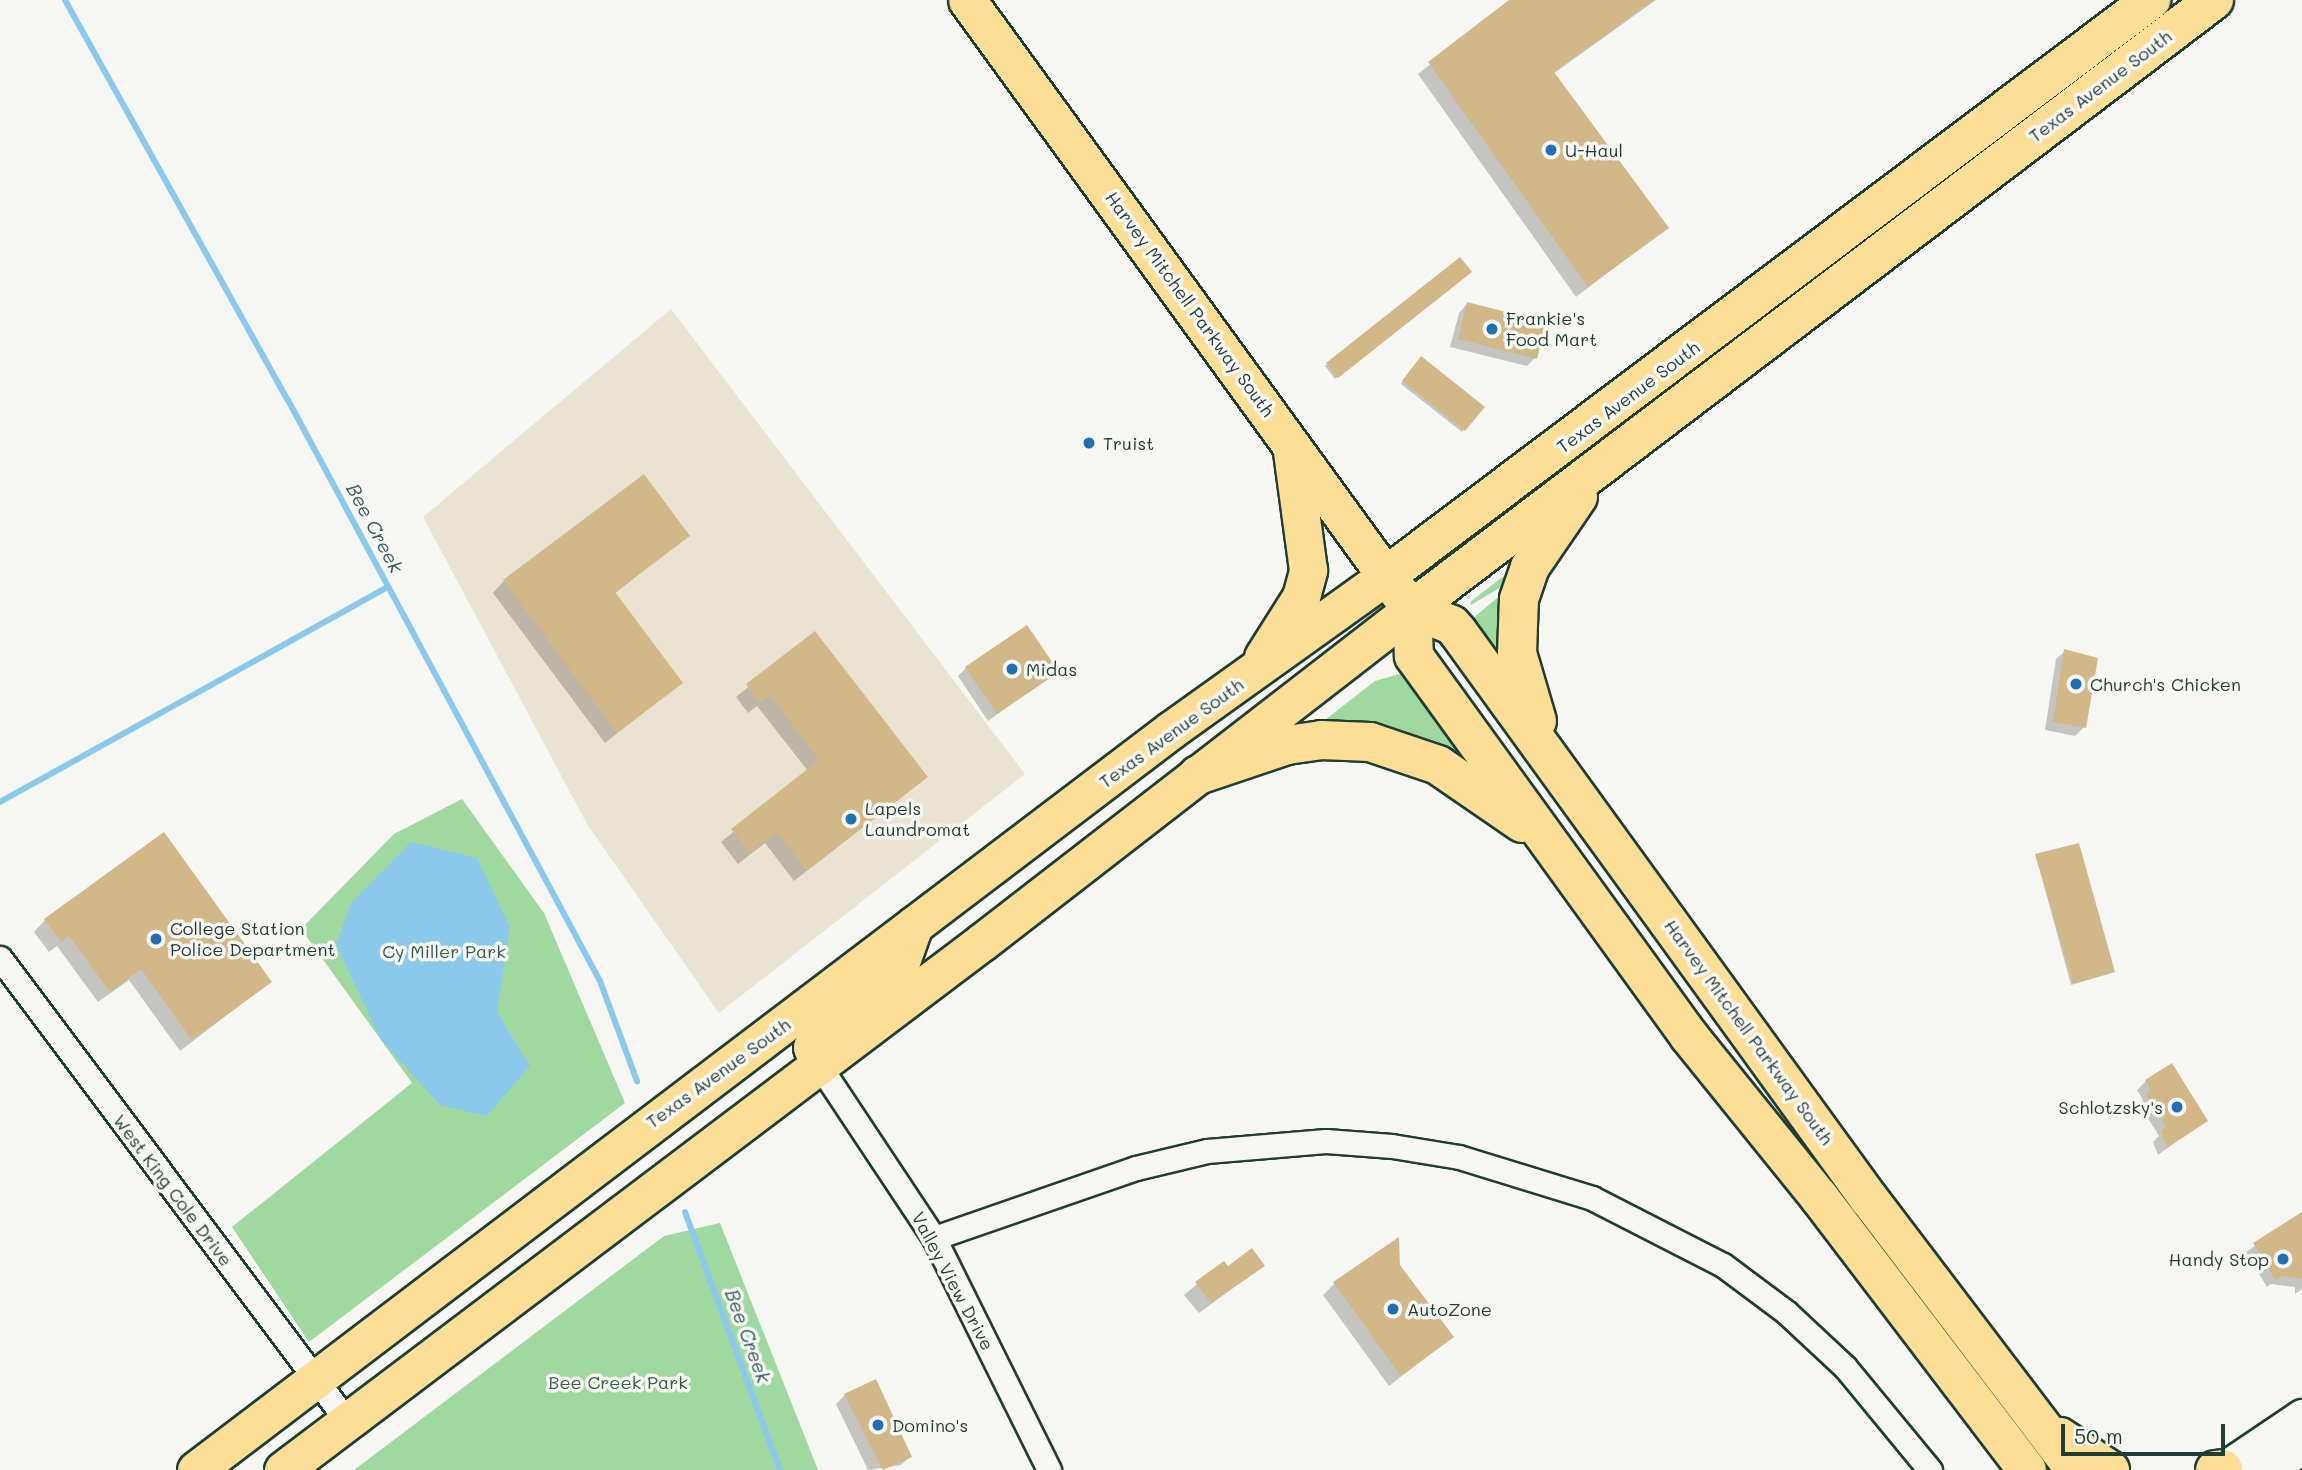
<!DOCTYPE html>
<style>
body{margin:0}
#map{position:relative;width:2302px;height:1470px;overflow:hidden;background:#f6f6f2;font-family:Mali,sans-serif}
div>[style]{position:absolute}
.built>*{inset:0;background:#ebe3d2}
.green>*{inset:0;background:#a0d99f}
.water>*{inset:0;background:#8ac9eb}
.shadow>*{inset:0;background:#0003}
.stream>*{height:6px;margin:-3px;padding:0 3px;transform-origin:3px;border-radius:3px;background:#8ac9eb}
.building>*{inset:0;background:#d2b888}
.roads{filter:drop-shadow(2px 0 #1f3d34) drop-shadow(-2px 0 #1f3d34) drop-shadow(0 2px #1f3d34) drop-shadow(0 -2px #1f3d34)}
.street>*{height:23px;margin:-11.5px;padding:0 11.5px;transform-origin:11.5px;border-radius:11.5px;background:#f6f6f2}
.secondary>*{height:33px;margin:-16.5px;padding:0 16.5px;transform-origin:16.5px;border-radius:16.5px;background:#f6f6f2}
.primary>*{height:37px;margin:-18.5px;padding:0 18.5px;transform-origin:18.5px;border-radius:18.5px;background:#fdde96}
.highway>*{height:38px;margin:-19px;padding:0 19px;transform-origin:19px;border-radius:19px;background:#fdde96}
.dots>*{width:19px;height:19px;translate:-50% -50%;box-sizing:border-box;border:4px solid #f6f6f2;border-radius:50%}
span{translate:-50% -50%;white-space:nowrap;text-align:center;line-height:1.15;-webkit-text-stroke:7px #f6f6f2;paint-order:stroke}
.street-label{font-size:18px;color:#1f3d34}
.poi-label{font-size:18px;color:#1f3d34}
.left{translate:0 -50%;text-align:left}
.right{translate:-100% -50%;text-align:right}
.park-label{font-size:18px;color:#395c49}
.water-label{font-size:19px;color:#345959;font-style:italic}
.scale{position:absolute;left:2061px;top:1424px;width:164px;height:32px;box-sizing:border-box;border:4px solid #1f3d34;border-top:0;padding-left:9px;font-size:21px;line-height:24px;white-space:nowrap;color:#1f3d34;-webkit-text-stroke:5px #f6f6f2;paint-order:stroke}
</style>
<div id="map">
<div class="built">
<i style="clip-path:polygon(671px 309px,1025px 774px,719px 1013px,587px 824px,423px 517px)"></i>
</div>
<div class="green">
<i style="clip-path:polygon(1509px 572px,1506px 584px,1471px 605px,1470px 602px)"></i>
<i style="clip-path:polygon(1502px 594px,1508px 667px,1466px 624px)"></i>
<i style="clip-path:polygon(1403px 673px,1475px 769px,1321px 723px,1375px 681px)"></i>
<i style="clip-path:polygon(462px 799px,544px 913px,625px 1103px,309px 1342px,232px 1227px,412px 1083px,301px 929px,394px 834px)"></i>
<i style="clip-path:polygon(720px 1223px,818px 1470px,354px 1470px,664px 1236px)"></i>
</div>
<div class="water">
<i style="clip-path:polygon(411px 842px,477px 858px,510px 927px,497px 1012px,530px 1066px,487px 1116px,440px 1105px,381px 1040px,336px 945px,351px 903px)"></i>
</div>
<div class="shadow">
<i style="clip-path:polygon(1512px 0,1656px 0,1553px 74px,1666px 228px,1576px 297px,1418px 74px)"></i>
<i style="clip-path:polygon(1460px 260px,1469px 272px,1335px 379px,1325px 366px)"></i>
<i style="clip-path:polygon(1467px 304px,1535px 358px,1527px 366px,1450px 347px,1459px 313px)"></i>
<i style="clip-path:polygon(1419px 361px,1482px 407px,1462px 432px,1401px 384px)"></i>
<i style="clip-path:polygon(688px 536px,614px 594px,681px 683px,605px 743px,493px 593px,504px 581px)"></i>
<i style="clip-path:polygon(815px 633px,926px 777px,794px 881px,765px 843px,738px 864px,721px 842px,808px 771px,757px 706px,748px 713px,736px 697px)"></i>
<i style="clip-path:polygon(2065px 651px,2084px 727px,2075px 736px,2045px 730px,2056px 659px)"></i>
<i style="clip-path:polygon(966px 668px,1056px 672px,988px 721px,958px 676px)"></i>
<i style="clip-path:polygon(2036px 856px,2113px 971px,2111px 973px,2071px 985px)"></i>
<i style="clip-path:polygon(45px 920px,270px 982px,180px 1051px,129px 980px,98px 1002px,57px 946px,49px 952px,34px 932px)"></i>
<i style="clip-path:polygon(2146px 1081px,2205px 1120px,2158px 1155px,2153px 1142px,2159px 1136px,2139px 1104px,2143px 1100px,2137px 1090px)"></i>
<i style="clip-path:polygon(2302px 1214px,2302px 1289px,2295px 1294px,2295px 1287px,2271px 1284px,2267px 1287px,2246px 1252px)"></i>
<i style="clip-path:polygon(1223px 1263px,1228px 1268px,1263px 1266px,1199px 1313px,1184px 1295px)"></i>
<i style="clip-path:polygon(1335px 1283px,1452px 1337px,1389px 1386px,1323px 1295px)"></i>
<i style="clip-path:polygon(845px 1395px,910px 1457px,901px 1465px,868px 1470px,836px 1404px)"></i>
</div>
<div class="stream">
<i style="left:65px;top:0;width:458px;rotate:60.9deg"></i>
<i style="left:288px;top:400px;width:659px;rotate:61.76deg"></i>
<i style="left:600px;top:981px;width:107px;rotate:69.7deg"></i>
<i style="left:0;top:802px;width:444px;rotate:-29deg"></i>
<i style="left:685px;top:1212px;width:275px;rotate:69.8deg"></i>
</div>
<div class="building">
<i style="clip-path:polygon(1509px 0,1654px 0,1554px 72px,1669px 228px,1588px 287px,1428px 62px)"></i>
<i style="clip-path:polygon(1460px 257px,1472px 272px,1338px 378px,1326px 363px)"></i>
<i style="clip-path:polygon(1467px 302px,1518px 315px,1516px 321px,1545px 328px,1537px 359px,1458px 339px)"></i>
<i style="clip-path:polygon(1421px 356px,1485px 407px,1465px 431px,1402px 381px)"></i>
<i style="clip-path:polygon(644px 474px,690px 536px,615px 592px,683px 683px,617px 733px,503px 580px)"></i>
<i style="clip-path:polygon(1027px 625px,1059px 672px,997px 714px,965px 667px)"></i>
<i style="clip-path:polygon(815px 631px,928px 777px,807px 871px,777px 832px,750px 853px,731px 829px,819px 760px,770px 696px,760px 703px,746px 684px)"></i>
<i style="clip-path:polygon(2064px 649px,2098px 658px,2086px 728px,2053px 722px)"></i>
<i style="clip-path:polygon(164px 832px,272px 982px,192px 1040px,141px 969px,110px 992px,69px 936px,61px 942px,44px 919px)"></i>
<i style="clip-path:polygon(2079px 843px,2115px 972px,2073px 984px,2035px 854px)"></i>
<i style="clip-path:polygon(2172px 1063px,2208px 1121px,2167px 1148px,2161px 1132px,2166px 1126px,2146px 1094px,2151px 1090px,2145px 1080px)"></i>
<i style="clip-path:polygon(2302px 1212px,2302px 1279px,2281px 1276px,2276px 1281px,2253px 1243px)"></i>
<i style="clip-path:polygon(1399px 1237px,1400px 1265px,1454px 1337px,1401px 1376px,1333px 1282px)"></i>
<i style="clip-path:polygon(1252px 1248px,1265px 1266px,1211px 1303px,1195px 1282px,1224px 1261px,1228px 1266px)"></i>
<i style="clip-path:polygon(876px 1379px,912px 1457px,883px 1470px,844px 1394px)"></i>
</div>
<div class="roads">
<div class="street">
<i style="left:0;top:958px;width:579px;rotate:53.15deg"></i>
<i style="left:819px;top:1065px;width:208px;rotate:56.4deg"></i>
<i style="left:934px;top:1238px;width:259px;rotate:63.6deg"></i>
<i style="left:934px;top:1238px;width:214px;rotate:-19.1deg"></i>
<i style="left:1136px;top:1168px;width:73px;rotate:-13.5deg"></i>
<i style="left:1207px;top:1151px;width:119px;rotate:-4.8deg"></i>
<i style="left:1326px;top:1141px;width:66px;rotate:4.3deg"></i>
<i style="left:1392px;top:1146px;width:68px;rotate:9.3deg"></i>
<i style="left:1459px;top:1157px;width:139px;rotate:17.1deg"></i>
<i style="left:1592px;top:1198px;width:147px;rotate:27.1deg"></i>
<i style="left:1723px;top:1265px;width:79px;rotate:36.7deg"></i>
<i style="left:1786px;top:1312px;width:81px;rotate:43deg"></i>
<i style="left:1845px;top:1367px;width:134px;rotate:50.5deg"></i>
</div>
<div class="secondary">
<i style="left:2222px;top:1470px;width:97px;rotate:-34deg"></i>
<i style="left:2268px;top:1470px;width:41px;rotate:-34.1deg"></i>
</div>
<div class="primary">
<i style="left:1263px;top:657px;width:71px;rotate:-57.7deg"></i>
<i style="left:1301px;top:597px;width:28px;rotate:-75deg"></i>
<i style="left:1308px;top:570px;width:120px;rotate:-97.7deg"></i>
<i style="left:819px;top:1065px;width:19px;rotate:-111deg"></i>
<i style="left:812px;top:1047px;width:24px;rotate:-57deg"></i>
<i style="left:825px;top:1027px;width:90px;rotate:-36.9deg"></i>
<i style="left:897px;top:973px;width:51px;rotate:-70.5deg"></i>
<i style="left:196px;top:1470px;width:1224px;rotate:-37.2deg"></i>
<i style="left:1171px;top:730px;width:264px;rotate:-35.6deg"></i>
<i style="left:1386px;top:576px;width:712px;rotate:-126.03deg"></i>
<i style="left:283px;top:1470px;width:876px;rotate:-37.07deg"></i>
<i style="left:982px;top:942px;width:544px;rotate:-37.75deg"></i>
</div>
<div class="highway">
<i style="left:1412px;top:609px;width:47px;rotate:87.6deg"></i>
<i style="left:1414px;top:656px;width:469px;rotate:54.1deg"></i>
<i style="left:1689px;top:1036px;width:207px;rotate:51.1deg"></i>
<i style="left:1819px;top:1197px;width:343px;rotate:52.7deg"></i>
<i style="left:1412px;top:609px;width:1007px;rotate:-37.21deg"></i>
<i style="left:1537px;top:721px;width:71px;rotate:-106.4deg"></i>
<i style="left:1517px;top:653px;width:54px;rotate:-87.9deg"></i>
<i style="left:1519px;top:599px;width:34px;rotate:-71deg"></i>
<i style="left:1530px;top:567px;width:85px;rotate:-55.6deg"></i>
<i style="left:1198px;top:775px;width:94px;rotate:-18.6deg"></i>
<i style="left:1287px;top:745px;width:34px;rotate:-8deg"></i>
<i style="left:1321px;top:740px;width:49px;rotate:2.3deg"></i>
<i style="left:1370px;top:742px;width:72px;rotate:18.7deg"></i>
<i style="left:1438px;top:765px;width:102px;rotate:34.6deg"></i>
<i style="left:2060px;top:1437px;width:60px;rotate:33.4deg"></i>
<i style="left:2075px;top:1470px;width:340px;rotate:-127.2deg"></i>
<i style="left:1869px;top:1199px;width:700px;rotate:-125.94deg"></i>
<i style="left:1458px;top:632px;width:9px;rotate:-131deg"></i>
<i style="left:1452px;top:625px;width:43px;rotate:-158.2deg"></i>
<i style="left:1412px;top:609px;width:42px;rotate:-128.2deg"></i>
<i style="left:1386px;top:576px;width:958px;rotate:-36.98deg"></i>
<i style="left:2215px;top:1470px;width:8px;rotate:-7deg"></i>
</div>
</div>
<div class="dots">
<i style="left:1551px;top:150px;background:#1f6fb2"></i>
<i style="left:1492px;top:329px;background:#1f6fb2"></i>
<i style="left:1089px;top:443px;background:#1f6fb2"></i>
<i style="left:1012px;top:669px;background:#1f6fb2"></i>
<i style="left:2076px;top:684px;background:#1f6fb2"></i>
<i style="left:851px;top:819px;background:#1f6fb2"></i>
<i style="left:156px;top:939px;background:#1f6fb2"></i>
<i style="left:2177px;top:1107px;background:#1f6fb2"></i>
<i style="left:2283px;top:1259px;background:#1f6fb2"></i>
<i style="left:1393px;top:1309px;background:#1f6fb2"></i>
<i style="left:878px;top:1425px;background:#1f6fb2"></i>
</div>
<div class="street-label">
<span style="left:2100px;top:86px;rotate:-37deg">Texas Avenue South</span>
<span style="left:1190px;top:304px;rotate:54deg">Harvey Mitchell Parkway South</span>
<span style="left:1628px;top:397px;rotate:-37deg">Texas Avenue South</span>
<span style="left:1171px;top:733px;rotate:-36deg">Texas Avenue South</span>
<span style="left:1749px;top:1032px;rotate:54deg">Harvey Mitchell Parkway South</span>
<span style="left:718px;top:1073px;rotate:-36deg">Texas Avenue South</span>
<span style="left:173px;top:1190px;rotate:53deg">West King Cole Drive</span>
<span style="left:953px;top:1281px;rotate:62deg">Valley View Drive</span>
</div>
<div class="poi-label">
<span class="left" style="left:1565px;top:150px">U-Haul</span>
<span class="left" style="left:1506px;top:329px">Frankie's<br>Food Mart</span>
<span class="left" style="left:1103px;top:443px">Truist</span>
<span class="left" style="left:1026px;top:669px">Midas</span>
<span class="left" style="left:2090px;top:684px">Church's Chicken</span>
<span class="left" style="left:865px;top:819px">Lapels<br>Laundromat</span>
<span class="left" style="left:170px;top:939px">College Station<br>Police Department</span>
<span class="right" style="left:2163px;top:1107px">Schlotzsky's</span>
<span class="right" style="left:2269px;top:1259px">Handy Stop</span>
<span class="left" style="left:1407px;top:1309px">AutoZone</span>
<span class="left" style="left:892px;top:1425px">Domino's</span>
</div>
<div class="park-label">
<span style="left:444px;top:951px">Cy Miller Park</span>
<span style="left:618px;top:1382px">Bee Creek Park</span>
</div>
<div class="water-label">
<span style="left:375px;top:528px;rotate:62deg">Bee Creek</span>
<span style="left:748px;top:1336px;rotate:70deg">Bee Creek</span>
</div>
<div class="scale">50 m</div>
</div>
